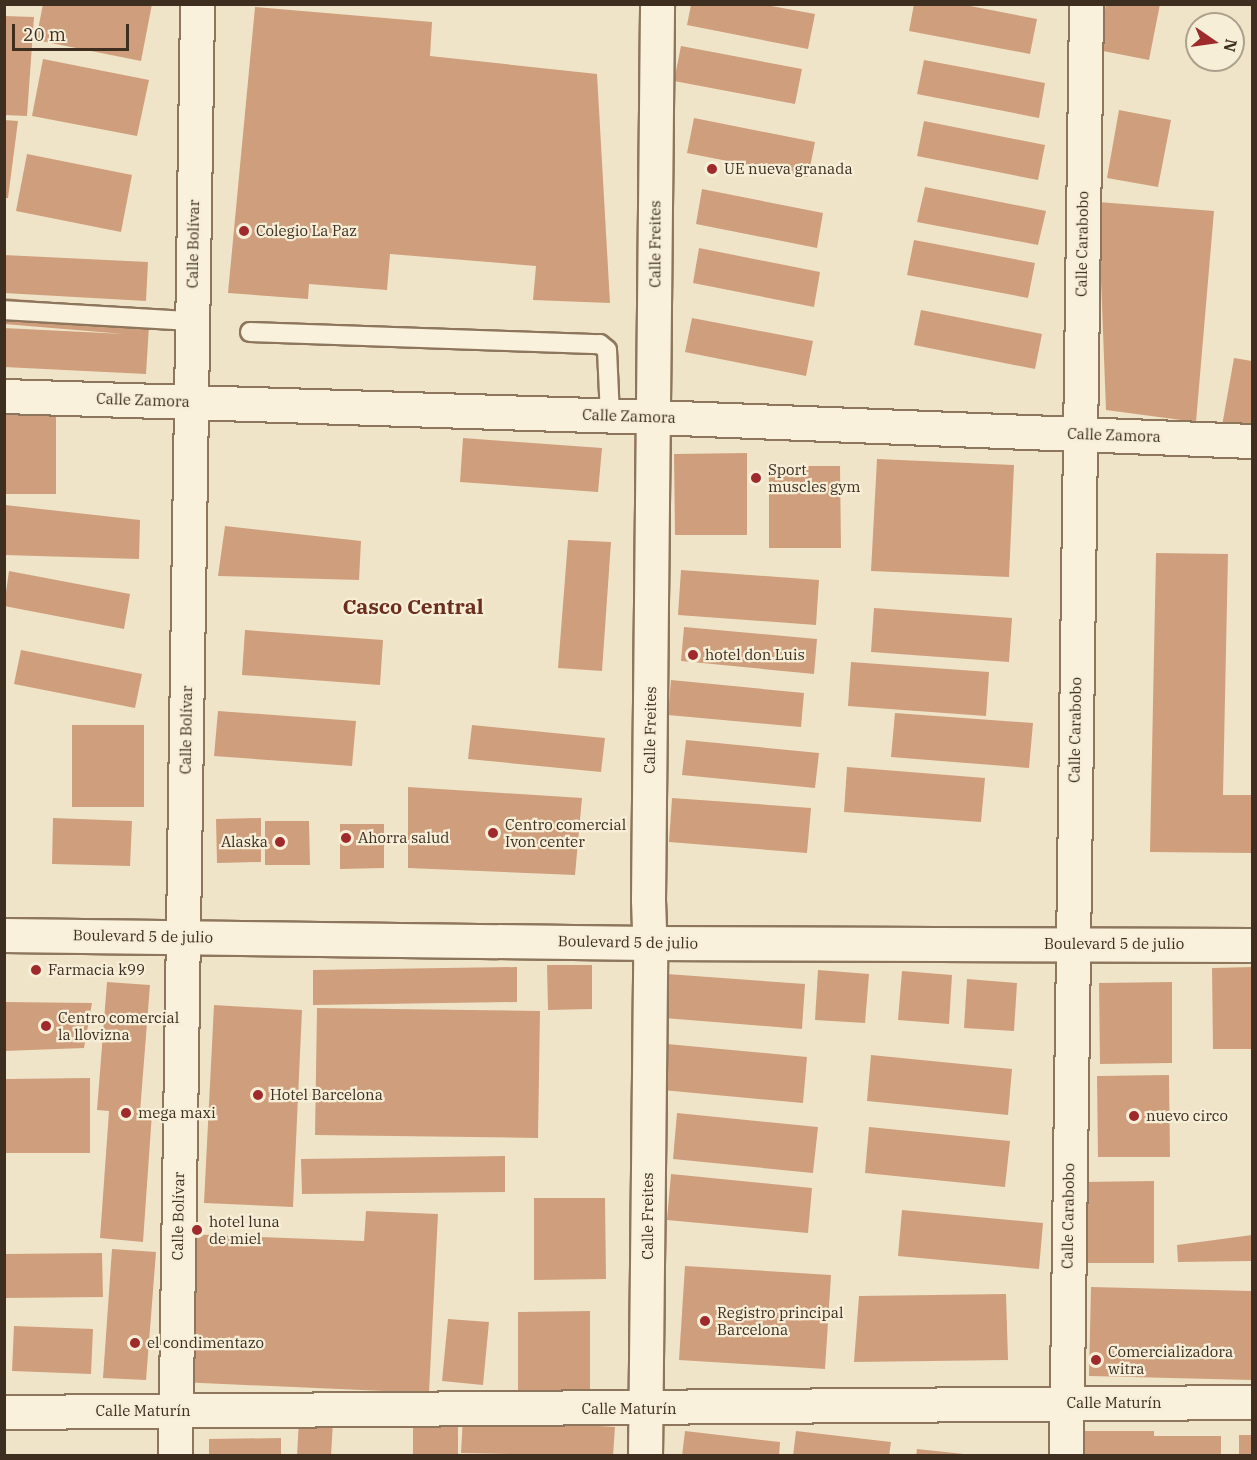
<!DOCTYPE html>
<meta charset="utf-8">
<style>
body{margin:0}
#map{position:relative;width:1257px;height:1460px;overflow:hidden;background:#f0e4c8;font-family:"IBM Plex Serif",serif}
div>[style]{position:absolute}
.building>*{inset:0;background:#cf9f7d}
.roads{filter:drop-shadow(2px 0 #8d765c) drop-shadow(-2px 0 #8d765c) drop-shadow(0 2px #8d765c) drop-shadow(0 -2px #8d765c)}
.service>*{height:18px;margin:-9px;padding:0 9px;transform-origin:9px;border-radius:9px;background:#faf1dc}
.minor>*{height:33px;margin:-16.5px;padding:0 16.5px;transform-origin:16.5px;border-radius:16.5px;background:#faf1dc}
.dots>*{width:16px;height:16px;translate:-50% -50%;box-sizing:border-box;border:3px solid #f7eed8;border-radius:50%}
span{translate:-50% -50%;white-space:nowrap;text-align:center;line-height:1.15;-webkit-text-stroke:4.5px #f7eed8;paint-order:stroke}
.poi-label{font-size:15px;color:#3d2e20}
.left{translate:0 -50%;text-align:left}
.right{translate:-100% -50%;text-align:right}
.street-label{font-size:15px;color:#3d2e20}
.district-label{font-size:21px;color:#6b2e1e;font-weight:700}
.frame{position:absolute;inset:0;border:6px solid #3d2e20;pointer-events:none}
.north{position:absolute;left:1185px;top:12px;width:60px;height:60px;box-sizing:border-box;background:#f7eed8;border:2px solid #ada18e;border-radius:50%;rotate:103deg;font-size:16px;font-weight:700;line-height:24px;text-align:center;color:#3d2e20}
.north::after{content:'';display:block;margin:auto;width:21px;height:27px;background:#9e2a2b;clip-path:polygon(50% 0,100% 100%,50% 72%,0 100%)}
.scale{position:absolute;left:12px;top:24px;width:117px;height:27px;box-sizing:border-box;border:3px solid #3d2e20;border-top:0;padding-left:8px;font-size:18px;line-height:21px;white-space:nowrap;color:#3d2e20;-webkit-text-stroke:4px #f7eed8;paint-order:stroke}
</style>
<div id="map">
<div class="building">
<i style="clip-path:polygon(43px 4px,152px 4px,141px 61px,36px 40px)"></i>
<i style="clip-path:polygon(914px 4px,960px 4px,1037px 19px,1030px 54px,909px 31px)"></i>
<i style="clip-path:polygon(1106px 4px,1160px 4px,1149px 60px,1098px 50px)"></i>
<i style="clip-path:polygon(691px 5px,766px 5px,815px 14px,808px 49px,687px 25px)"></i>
<i style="clip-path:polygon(255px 7px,432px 22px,430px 56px,597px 74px,610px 303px,533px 300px,536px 266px,390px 254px,387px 290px,309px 284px,308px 299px,228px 293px)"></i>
<i style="clip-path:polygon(4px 16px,34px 17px,27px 116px,4px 115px)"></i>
<i style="clip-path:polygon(681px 46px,802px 69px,795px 104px,674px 81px)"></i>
<i style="clip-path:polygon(43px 59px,149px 80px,137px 136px,32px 116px)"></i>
<i style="clip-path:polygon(924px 60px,1045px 83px,1039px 118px,917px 94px)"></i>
<i style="clip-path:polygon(1119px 110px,1171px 120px,1158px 187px,1107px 178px)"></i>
<i style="clip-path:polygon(694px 118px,815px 142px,808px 177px,687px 153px)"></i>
<i style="clip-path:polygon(4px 120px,18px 121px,8px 198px,4px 198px)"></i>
<i style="clip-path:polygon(924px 121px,1045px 145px,1038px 180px,917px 156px)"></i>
<i style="clip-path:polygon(27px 154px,132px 175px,121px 232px,16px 211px)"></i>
<i style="clip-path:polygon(925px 187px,1046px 211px,1038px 245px,917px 222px)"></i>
<i style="clip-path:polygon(702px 189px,823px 213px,817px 248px,696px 224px)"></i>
<i style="clip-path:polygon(1098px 202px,1214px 211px,1196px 422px,1106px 410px)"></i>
<i style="clip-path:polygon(914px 240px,1035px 263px,1028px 298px,907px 275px)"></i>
<i style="clip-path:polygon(699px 248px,820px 272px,814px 307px,693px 283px)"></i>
<i style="clip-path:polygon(4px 255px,148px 262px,146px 301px,4px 293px)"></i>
<i style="clip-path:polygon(4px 298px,150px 310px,146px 374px,4px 367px,4px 328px,124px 334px,4px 324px)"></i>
<i style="clip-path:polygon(921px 310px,1042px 334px,1035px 369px,914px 345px)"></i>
<i style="clip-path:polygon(692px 318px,813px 341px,806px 376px,685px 352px)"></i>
<i style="clip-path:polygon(1234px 358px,1252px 361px,1252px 431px,1222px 426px)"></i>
<i style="clip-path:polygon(4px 413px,56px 413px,56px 494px,4px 494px)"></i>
<i style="clip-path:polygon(463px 438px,602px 448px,598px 492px,460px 482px)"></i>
<i style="clip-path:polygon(747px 453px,747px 535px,675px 535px,674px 454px)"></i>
<i style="clip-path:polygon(877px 459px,1014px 465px,1009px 577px,871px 571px)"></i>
<i style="clip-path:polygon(769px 466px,840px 466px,841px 548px,769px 548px)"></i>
<i style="clip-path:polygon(5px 505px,140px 520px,139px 559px,4px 555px)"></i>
<i style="clip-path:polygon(225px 526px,361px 541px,359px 580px,218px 576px)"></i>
<i style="clip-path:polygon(568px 540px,611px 542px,602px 671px,558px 668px)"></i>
<i style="clip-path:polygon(1156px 553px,1228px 554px,1223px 795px,1252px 795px,1252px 853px,1150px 852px)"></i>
<i style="clip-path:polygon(681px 570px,819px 580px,816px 625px,678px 615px)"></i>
<i style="clip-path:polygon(9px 571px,130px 594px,124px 629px,4px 606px)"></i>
<i style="clip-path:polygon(874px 608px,1012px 618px,1009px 662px,871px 652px)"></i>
<i style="clip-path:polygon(684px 627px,817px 639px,814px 674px,681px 661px)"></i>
<i style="clip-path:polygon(245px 630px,383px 640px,380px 685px,242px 675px)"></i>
<i style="clip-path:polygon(21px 650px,142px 674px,135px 708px,14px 684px)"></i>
<i style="clip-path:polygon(851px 662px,989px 672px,986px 716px,848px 706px)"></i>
<i style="clip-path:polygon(671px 680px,804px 693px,801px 727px,668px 715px)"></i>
<i style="clip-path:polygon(218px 711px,356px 721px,352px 766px,214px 756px)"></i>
<i style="clip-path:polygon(895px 713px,1033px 723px,1029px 768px,891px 757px)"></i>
<i style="clip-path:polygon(72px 725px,144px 725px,144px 807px,72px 807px)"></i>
<i style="clip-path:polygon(472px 725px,605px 738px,601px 772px,468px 759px)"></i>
<i style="clip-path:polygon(686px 740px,819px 753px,815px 788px,682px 775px)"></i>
<i style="clip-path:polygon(847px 767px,985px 778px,981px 822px,844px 812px)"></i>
<i style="clip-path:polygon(408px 787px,582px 798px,575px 875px,408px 868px)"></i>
<i style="clip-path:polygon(672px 798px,811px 808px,807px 853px,669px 842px)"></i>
<i style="clip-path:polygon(53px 818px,132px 821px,130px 866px,52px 864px)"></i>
<i style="clip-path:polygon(261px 818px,261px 862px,217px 863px,216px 819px)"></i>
<i style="clip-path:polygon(265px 821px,309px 821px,310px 865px,265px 865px)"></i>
<i style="clip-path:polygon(340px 824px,384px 824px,384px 868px,340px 869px)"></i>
<i style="clip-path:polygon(547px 965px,592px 965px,592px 1009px,548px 1010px)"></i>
<i style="clip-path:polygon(517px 967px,517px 1002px,313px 1005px,313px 970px)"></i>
<i style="clip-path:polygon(1252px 967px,1252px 1049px,1213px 1049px,1212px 968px)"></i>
<i style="clip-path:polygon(818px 970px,869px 974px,865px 1023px,815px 1020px)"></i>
<i style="clip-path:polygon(902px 971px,952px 975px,949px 1024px,898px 1020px)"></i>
<i style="clip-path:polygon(667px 974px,805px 984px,802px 1029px,664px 1018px)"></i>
<i style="clip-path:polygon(967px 979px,1017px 983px,1014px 1031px,964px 1028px)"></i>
<i style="clip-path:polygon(107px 982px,150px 985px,140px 1112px,152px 1113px,143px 1242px,100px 1238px,109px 1111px,97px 1110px)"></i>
<i style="clip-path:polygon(1172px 982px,1172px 1063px,1100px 1064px,1099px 983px)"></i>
<i style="clip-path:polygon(4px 1002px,92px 1003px,84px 1048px,4px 1051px)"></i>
<i style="clip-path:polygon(214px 1005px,302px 1010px,293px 1207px,204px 1203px)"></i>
<i style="clip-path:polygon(317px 1008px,540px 1011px,538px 1138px,315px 1135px)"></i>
<i style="clip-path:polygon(667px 1044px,807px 1057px,803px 1103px,662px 1090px)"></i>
<i style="clip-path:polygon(871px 1055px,1012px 1069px,1008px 1115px,867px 1101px)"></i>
<i style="clip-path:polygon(1169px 1075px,1170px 1157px,1098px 1157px,1097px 1076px)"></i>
<i style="clip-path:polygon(90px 1078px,90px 1153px,5px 1153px,5px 1079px)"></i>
<i style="clip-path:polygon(677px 1113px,818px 1127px,813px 1173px,673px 1159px)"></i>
<i style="clip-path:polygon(869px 1127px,1010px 1141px,1005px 1187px,865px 1173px)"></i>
<i style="clip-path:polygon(505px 1156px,505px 1192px,302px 1194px,301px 1159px)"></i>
<i style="clip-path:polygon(671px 1174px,812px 1188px,808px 1233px,667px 1220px)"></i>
<i style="clip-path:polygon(1154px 1181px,1154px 1263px,1082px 1263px,1082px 1182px)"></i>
<i style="clip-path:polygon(534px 1198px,605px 1198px,606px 1279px,534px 1280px)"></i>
<i style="clip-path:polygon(902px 1210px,1043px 1223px,1039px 1269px,898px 1256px)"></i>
<i style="clip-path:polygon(366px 1211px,438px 1214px,429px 1393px,179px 1382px,186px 1234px,364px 1241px)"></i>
<i style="clip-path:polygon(1252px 1235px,1252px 1261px,1178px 1262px,1177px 1245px)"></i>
<i style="clip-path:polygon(112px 1249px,156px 1252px,146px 1380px,103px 1378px)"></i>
<i style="clip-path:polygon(102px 1253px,103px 1297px,5px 1298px,5px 1254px)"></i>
<i style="clip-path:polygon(685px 1266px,831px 1275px,825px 1369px,679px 1360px)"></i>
<i style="clip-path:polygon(1091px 1287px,1252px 1291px,1252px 1380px,1089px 1376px)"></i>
<i style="clip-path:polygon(1006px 1294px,1008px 1360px,854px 1362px,859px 1296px)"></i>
<i style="clip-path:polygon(590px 1311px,590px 1393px,518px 1393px,518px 1312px)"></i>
<i style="clip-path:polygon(448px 1319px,489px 1322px,483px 1385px,442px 1381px)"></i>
<i style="clip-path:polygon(14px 1326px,93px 1329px,91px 1374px,12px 1371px)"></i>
<i style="clip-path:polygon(463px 1417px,615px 1427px,613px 1456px,461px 1453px)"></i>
<i style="clip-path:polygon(299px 1419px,333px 1421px,331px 1456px,297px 1456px)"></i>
<i style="clip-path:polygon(458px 1420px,458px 1456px,413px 1456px,413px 1421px)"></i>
<i style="clip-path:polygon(685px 1431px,780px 1442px,779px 1456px,682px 1456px)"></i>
<i style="clip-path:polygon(796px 1431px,891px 1442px,889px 1456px,793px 1456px)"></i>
<i style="clip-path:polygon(1082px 1431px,1154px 1431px,1154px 1436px,1221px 1436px,1221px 1456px,1082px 1456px)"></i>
<i style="clip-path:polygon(1239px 1435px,1252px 1435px,1252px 1456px,1239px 1456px)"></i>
<i style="clip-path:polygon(281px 1438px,281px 1456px,209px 1456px,209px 1439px)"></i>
<i style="clip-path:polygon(917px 1449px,964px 1454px,964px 1456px,916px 1456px)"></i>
</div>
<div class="roads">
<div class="service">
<i style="left:4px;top:310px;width:187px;rotate:3.4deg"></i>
<i style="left:250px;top:332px;width:350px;rotate:2deg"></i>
<i style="left:600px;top:344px;width:9px;rotate:41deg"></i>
<i style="left:607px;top:350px;width:65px;rotate:87.4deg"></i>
</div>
<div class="minor">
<i style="left:4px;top:396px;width:650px;rotate:1.85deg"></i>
<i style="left:654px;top:417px;width:598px;rotate:2.3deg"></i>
<i style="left:4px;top:935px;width:645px;rotate:0.71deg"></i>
<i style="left:649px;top:943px;width:603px;rotate:0.19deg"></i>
<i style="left:4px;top:1412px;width:1248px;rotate:-0.46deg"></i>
<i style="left:175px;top:1456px;width:1452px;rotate:-89.13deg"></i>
<i style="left:645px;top:1456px;width:499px;rotate:-89.4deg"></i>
<i style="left:650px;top:957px;width:58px;rotate:-92deg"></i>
<i style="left:648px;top:899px;width:895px;rotate:-89.42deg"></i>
<i style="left:1066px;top:1456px;width:1452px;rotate:-89.21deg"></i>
</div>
</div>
<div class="dots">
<i style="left:712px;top:169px;background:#9e2a2b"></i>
<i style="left:244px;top:231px;background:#9e2a2b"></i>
<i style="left:756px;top:478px;background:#9e2a2b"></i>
<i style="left:693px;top:655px;background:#9e2a2b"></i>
<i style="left:493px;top:833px;background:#9e2a2b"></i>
<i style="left:346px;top:838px;background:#9e2a2b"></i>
<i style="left:280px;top:842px;background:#9e2a2b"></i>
<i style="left:36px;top:970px;background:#9e2a2b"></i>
<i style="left:46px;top:1026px;background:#9e2a2b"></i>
<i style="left:258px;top:1095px;background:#9e2a2b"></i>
<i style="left:126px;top:1113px;background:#9e2a2b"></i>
<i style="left:1134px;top:1116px;background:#9e2a2b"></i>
<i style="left:197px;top:1230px;background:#9e2a2b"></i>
<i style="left:705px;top:1321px;background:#9e2a2b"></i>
<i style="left:135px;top:1343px;background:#9e2a2b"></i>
<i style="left:1096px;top:1360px;background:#9e2a2b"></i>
</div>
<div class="poi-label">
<span class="left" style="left:724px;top:169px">UE nueva granada</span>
<span class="left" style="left:256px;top:231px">Colegio La Paz</span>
<span class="left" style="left:768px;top:478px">Sport<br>muscles gym</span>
<span class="left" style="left:705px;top:655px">hotel don Luis</span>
<span class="left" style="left:505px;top:833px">Centro comercial<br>Ivon center</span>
<span class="left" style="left:358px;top:838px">Ahorra salud</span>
<span class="right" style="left:268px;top:842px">Alaska</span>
<span class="left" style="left:48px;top:970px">Farmacia k99</span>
<span class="left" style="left:58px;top:1026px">Centro comercial<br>la llovizna</span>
<span class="left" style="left:270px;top:1095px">Hotel Barcelona</span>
<span class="left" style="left:138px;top:1113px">mega maxi</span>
<span class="left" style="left:1146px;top:1116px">nuevo circo</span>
<span class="left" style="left:209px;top:1230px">hotel luna<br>de miel</span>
<span class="left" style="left:717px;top:1321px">Registro principal<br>Barcelona</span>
<span class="left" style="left:147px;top:1343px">el condimentazo</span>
<span class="left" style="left:1108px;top:1360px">Comercializadora<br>witra</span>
</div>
<div class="street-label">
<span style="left:193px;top:244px;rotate:-89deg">Calle Bolívar</span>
<span style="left:655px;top:244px;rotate:-90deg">Calle Freites</span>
<span style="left:1082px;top:244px;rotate:-89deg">Calle Carabobo</span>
<span style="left:143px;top:400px;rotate:2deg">Calle Zamora</span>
<span style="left:629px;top:416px;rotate:2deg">Calle Zamora</span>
<span style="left:1114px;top:435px;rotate:2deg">Calle Zamora</span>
<span style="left:186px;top:730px;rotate:-89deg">Calle Bolívar</span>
<span style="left:650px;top:730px;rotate:-89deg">Calle Freites</span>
<span style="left:1075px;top:730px;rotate:-89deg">Calle Carabobo</span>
<span style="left:143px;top:936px;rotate:1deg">Boulevard 5 de julio</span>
<span style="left:628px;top:942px;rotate:1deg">Boulevard 5 de julio</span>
<span style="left:1114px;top:944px">Boulevard 5 de julio</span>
<span style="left:178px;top:1216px;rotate:-89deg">Calle Bolívar</span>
<span style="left:648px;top:1216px;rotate:-90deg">Calle Freites</span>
<span style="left:1068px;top:1216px;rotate:-89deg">Calle Carabobo</span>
<span style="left:1114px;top:1403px">Calle Maturín</span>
<span style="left:629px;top:1409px">Calle Maturín</span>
<span style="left:143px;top:1411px">Calle Maturín</span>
</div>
<div class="district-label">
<span style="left:413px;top:606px">Casco Central</span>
</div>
<div class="frame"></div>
<div class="north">N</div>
<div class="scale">20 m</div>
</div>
